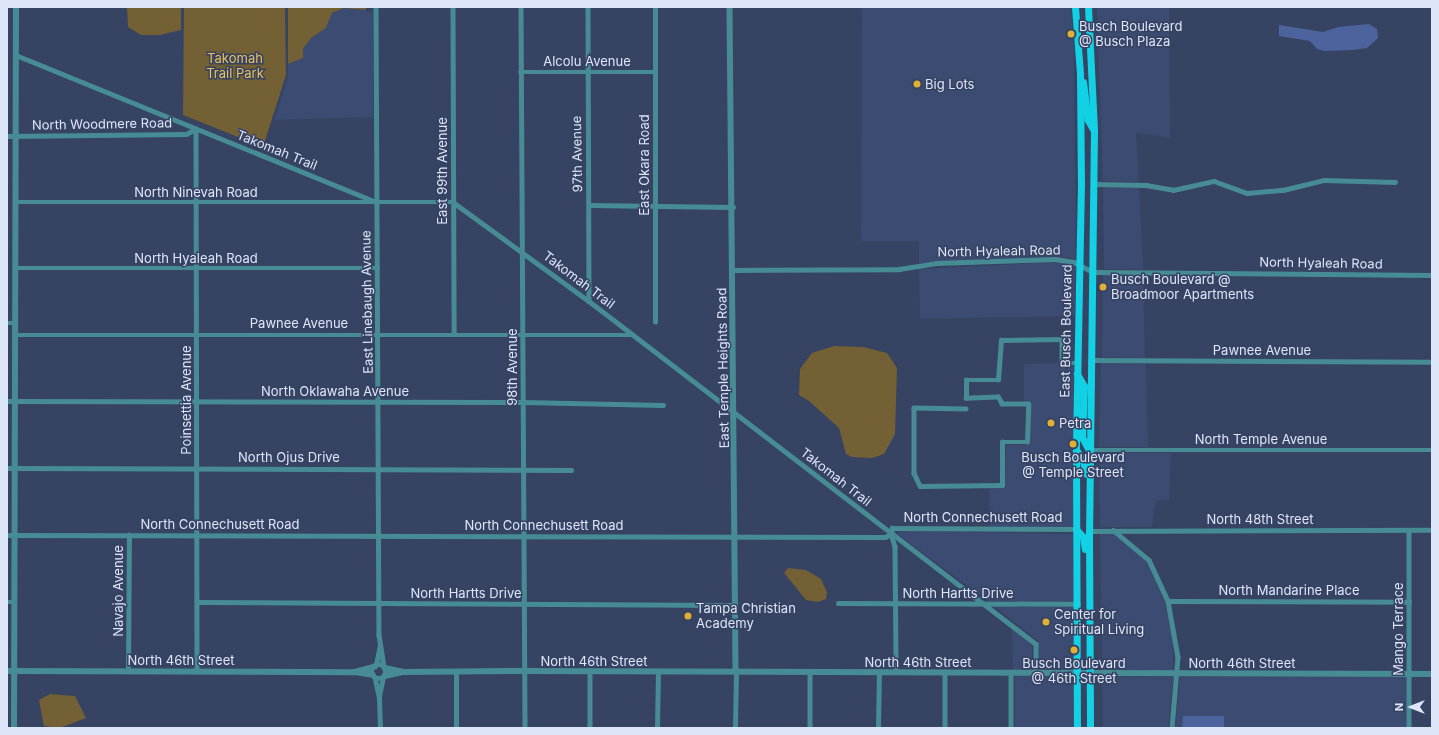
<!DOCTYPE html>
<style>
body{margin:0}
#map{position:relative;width:1439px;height:735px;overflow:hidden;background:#364362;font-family:Inter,sans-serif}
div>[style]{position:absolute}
.built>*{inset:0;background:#3c4b71}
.green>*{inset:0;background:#736034}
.water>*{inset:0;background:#4c639d}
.minor>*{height:4.5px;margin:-2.25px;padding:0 2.25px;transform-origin:2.25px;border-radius:2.25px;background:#478c95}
.tertiary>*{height:5.5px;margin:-2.75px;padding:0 2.75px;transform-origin:2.75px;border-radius:2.75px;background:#478c95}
.tertiary>.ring{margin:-2.75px;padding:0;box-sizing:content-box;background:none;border:5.5px solid #478c95;border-radius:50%}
.primary>*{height:7px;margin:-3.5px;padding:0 3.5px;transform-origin:3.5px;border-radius:3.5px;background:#12d1e4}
.dots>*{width:11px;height:11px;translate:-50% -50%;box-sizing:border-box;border:2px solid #364362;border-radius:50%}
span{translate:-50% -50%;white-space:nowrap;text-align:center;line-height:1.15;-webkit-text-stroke:3px #364362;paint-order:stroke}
.poi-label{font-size:13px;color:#dde5f9}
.left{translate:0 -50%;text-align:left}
.park-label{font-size:13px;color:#ebc25e}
.street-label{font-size:13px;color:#dde5f9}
.frame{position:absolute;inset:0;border:8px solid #dde5f9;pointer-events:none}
.north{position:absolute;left:1391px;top:687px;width:40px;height:40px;-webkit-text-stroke:3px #364362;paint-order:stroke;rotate:270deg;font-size:11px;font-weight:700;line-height:16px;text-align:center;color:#dde5f9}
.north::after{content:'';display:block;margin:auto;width:14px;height:18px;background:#dde5f9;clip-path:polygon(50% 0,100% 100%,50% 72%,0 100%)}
</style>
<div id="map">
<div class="built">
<i style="clip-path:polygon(355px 7px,373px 13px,373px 117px,274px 120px,288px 76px,288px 64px,303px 58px,303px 49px,311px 38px,326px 28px,332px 13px,344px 8px)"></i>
<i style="clip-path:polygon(862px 7px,1071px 7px,1074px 48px,1076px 259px,1055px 256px,919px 263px,919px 241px,861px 241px)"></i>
<i style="clip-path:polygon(1097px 7px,1169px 7px,1170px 138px,1136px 133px,1139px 182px,1103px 181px)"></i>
<i style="clip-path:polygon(1103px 187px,1139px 188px,1143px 269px,1104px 269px)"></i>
<i style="clip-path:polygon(1055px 262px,1076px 266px,1075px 316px,920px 319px,919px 269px)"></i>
<i style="clip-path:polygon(1103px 275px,1143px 275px,1145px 358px,1102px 357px)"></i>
<i style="clip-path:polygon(1059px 363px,1074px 366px,1073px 528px,990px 527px,989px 488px,1005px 488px,1006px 445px,1027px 445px,1030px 442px,1031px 401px,1024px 401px,1024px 364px)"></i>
<i style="clip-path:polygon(1101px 363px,1146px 364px,1148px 447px,1099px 447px)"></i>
<i style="clip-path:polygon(1099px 453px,1171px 453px,1169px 500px,1155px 501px,1152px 527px,1100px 527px)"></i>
<i style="clip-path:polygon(909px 531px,1073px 534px,1074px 601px,988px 601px,896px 533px)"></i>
<i style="clip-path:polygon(1100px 533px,1112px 533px,1147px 562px,1165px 601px,1173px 638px,1173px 671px,1102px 671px)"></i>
<i style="clip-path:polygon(995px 607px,1074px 607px,1074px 670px,1039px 670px,1038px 641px)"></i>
<i style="clip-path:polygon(1012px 628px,1032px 645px,1032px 670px,1013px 670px)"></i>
<i style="clip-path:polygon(1015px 676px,1074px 677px,1074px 728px,1015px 728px)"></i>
<i style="clip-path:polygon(1102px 677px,1173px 677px,1168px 728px,1103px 728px)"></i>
<i style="clip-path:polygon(1180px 677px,1406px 677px,1406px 728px,1224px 728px,1224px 716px,1183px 716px,1182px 728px,1175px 728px)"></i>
</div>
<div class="green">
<i style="clip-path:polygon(127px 7px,181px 7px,181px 30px,160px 35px,141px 35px,128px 27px)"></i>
<i style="clip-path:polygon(184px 7px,285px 7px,286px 75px,263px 147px,183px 115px)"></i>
<i style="clip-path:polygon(288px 7px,366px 7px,366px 10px,344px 8px,332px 13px,326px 28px,311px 38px,303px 49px,303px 58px,288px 64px)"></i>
<i style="clip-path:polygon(834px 346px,863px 347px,887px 353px,897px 368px,895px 434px,884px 454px,872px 458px,852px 457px,846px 454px,839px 428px,809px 401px,799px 395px,800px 369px,812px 353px)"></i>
<i style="clip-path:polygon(788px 568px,806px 570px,821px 579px,827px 592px,826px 599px,818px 602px,806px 600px,784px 573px)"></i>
<i style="clip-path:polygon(50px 694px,75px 696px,86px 718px,60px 728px,44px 726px,39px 700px)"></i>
</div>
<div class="water">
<i style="clip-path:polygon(1369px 24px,1377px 29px,1378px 38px,1367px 48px,1353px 50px,1325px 51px,1317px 49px,1310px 41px,1279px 36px,1279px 25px,1323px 32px,1338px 27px)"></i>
<i style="clip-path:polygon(1183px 716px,1224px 716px,1224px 728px,1182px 728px)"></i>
</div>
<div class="minor">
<i style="left:376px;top:7px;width:628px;rotate:89.73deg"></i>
<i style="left:379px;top:635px;width:31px;rotate:81deg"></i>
<i style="left:453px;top:7px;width:327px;rotate:89.8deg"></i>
<i style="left:521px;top:7px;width:721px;rotate:89.68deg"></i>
<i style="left:588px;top:7px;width:294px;rotate:89.8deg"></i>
<i style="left:16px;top:55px;width:386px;rotate:22.2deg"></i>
<i style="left:520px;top:72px;width:135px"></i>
<i style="left:7px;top:136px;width:179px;rotate:-0.6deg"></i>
<i style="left:186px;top:134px;width:11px;rotate:-27deg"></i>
<i style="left:196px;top:129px;width:542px;rotate:89.89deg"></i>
<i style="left:1094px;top:184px;width:52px;rotate:1.1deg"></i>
<i style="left:1146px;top:185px;width:27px;rotate:10deg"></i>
<i style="left:1173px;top:190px;width:42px;rotate:-12.4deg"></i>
<i style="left:1214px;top:181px;width:35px;rotate:20deg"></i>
<i style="left:1247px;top:193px;width:36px;rotate:-5deg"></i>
<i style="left:1283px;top:190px;width:42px;rotate:-13.7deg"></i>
<i style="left:1324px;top:180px;width:71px;rotate:1.6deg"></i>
<i style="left:15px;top:202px;width:438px"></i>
<i style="left:453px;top:202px;width:168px;rotate:36.1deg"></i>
<i style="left:589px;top:301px;width:563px;rotate:37.5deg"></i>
<i style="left:1036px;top:644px;width:29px;rotate:90deg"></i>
<i style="left:589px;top:205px;width:144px;rotate:0.8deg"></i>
<i style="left:15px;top:268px;width:363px"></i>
<i style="left:733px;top:270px;width:166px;rotate:-0.3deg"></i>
<i style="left:899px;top:269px;width:37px;rotate:-9deg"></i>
<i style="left:936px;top:263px;width:119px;rotate:-1.9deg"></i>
<i style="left:1055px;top:259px;width:19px;rotate:9deg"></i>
<i style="left:1074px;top:262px;width:21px;rotate:28deg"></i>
<i style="left:1093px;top:272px;width:339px;rotate:0.5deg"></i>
<i style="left:655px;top:322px;width:315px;rotate:-90deg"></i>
<i style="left:7px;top:323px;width:8px"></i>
<i style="left:15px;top:335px;width:616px"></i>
<i style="left:1092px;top:360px;width:340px;rotate:0.3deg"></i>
<i style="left:7px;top:401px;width:516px;rotate:0.11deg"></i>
<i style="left:523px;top:402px;width:140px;rotate:1.2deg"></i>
<i style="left:966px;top:409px;width:52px;rotate:-178.9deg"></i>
<i style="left:914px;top:408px;width:65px;rotate:90deg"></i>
<i style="left:914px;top:473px;width:14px;rotate:65deg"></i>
<i style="left:920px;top:486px;width:82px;rotate:-0.7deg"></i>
<i style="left:1002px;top:485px;width:43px;rotate:-90deg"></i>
<i style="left:1002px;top:442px;width:25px"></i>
<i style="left:1027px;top:442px;width:38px;rotate:-88deg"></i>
<i style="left:1028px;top:404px;width:26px;rotate:180deg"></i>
<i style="left:1002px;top:404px;width:8px;rotate:-120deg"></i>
<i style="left:998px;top:397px;width:32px;rotate:178deg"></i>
<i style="left:966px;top:398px;width:18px;rotate:-90deg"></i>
<i style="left:966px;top:380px;width:32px"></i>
<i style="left:998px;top:380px;width:40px;rotate:-85.7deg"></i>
<i style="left:1001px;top:340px;width:61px;rotate:-0.9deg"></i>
<i style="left:1062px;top:339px;width:24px;rotate:90deg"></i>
<i style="left:1062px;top:363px;width:15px"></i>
<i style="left:1089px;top:450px;width:343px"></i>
<i style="left:7px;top:468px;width:564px;rotate:0.2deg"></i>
<i style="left:1113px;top:530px;width:47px;rotate:39.8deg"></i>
<i style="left:1149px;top:560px;width:45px;rotate:65.1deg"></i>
<i style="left:1168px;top:601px;width:57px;rotate:79.9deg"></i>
<i style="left:1178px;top:657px;width:71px;rotate:94.8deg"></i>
<i style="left:1409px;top:530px;width:198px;rotate:90deg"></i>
<i style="left:1089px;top:531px;width:343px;rotate:-0.2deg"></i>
<i style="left:891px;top:534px;width:6px;rotate:-81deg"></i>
<i style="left:892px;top:528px;width:184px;rotate:0.3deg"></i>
<i style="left:891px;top:534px;width:13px;rotate:72deg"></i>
<i style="left:895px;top:546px;width:126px;rotate:89.5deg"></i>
<i style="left:7px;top:535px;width:878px;rotate:0.13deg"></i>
<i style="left:885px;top:537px;width:7px;rotate:-27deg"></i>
<i style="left:1168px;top:601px;width:241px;rotate:0.2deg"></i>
<i style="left:7px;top:602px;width:7px"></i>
<i style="left:197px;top:602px;width:538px;rotate:0.32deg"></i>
<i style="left:838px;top:603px;width:240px;rotate:0.2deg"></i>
<i style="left:376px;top:665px;width:21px;rotate:-79deg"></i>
<i style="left:128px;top:671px;width:136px;rotate:-89.6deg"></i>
<i style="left:590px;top:672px;width:56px;rotate:90deg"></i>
<i style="left:810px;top:672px;width:56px;rotate:90deg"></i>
<i style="left:945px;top:673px;width:55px;rotate:90deg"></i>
<i style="left:1011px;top:673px;width:55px;rotate:90deg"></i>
<i style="left:375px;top:677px;width:19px;rotate:78deg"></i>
<i style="left:380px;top:728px;width:32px;rotate:-92deg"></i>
<i style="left:379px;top:696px;width:19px;rotate:-78deg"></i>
<i style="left:456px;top:728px;width:56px;rotate:-90deg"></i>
<i style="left:657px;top:728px;width:56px;rotate:-89deg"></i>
<i style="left:735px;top:728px;width:56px;rotate:-89deg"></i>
<i style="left:878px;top:728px;width:56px;rotate:-89deg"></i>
</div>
<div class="tertiary">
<i style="left:730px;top:7px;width:665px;rotate:89.48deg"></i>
<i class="ring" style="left:372px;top:665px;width:8.5px;height:8.5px"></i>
<i style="left:385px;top:668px;width:19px;rotate:12deg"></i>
<i style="left:7px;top:671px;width:348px;rotate:0.2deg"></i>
<i style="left:355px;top:672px;width:18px;rotate:9deg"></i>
<i style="left:355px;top:672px;width:20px;rotate:-15deg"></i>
<i style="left:385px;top:676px;width:19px;rotate:-12deg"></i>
<i style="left:404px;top:672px;width:120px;rotate:-0.5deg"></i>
<i style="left:524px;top:671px;width:908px;rotate:0.19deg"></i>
<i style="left:14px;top:728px;width:721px;rotate:-89.84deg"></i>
</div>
<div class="primary">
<i style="left:1075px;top:7px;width:67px;rotate:85.7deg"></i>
<i style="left:1080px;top:74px;width:109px;rotate:89.5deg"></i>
<i style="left:1081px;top:183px;width:268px;rotate:91.1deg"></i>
<i style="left:1076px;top:451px;width:277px;rotate:89.8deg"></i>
<i style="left:1088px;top:7px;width:123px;rotate:87.2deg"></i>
<i style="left:1094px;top:130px;width:401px;rotate:90.7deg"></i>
<i style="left:1089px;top:531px;width:197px;rotate:89.7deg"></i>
<i style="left:1083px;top:82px;width:38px;rotate:83deg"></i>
<i style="left:1088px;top:120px;width:10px;rotate:61deg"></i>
<i style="left:1077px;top:374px;width:14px;rotate:60deg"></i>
<i style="left:1084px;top:386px;width:51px;rotate:92.2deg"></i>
<i style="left:1082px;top:437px;width:15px;rotate:62deg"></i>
<i style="left:1077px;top:451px;width:12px;rotate:59deg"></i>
<i style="left:1083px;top:461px;width:13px;rotate:77deg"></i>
<i style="left:1076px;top:529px;width:11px;rotate:49deg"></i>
<i style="left:1083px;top:537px;width:12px;rotate:81deg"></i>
</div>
<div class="dots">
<i style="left:1071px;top:34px;background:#dfb034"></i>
<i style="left:917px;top:84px;background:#dfb034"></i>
<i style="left:1103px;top:287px;background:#dfb034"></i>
<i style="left:1051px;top:423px;background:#dfb034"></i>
<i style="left:1073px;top:444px;background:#dfb034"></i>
<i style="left:688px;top:616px;background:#dfb034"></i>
<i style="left:1046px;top:622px;background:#dfb034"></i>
<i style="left:1074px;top:650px;background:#dfb034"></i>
</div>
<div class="poi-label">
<span class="left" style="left:1079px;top:34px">Busch Boulevard<br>@ Busch Plaza</span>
<span class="left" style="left:925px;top:84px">Big Lots</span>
<span class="left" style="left:1111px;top:287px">Busch Boulevard @<br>Broadmoor Apartments</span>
<span class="left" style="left:1059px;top:423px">Petra</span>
<span style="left:1073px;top:465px">Busch Boulevard<br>@ Temple Street</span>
<span class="left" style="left:696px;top:616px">Tampa Christian<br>Academy</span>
<span class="left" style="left:1054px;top:622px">Center for<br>Spiritual Living</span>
<span style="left:1074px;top:671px">Busch Boulevard<br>@ 46th Street</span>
</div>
<div class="park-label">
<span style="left:235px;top:66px">Takomah<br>Trail Park</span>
</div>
<div class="street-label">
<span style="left:587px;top:61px">Alcolu Avenue</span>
<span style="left:102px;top:124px;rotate:-1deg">North Woodmere Road</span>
<span style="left:277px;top:150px;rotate:22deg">Takomah Trail</span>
<span style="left:577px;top:154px;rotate:-91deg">97th Avenue</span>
<span style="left:644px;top:165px;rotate:-90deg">East Okara Road</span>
<span style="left:442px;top:171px;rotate:-90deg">East 99th Avenue</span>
<span style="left:196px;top:192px">North Ninevah Road</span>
<span style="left:999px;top:251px;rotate:-1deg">North Hyaleah Road</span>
<span style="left:196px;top:258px">North Hyaleah Road</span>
<span style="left:1321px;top:263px;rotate:1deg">North Hyaleah Road</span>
<span style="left:579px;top:280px;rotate:37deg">Takomah Trail</span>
<span style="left:367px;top:302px;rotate:-91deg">East Linebaugh Avenue</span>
<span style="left:299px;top:323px">Pawnee Avenue</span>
<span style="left:1066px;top:331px;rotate:-89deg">East Busch Boulevard</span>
<span style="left:1262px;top:350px">Pawnee Avenue</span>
<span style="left:512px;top:367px;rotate:-90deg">98th Avenue</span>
<span style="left:723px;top:368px;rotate:-91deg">East Temple Heights Road</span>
<span style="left:335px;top:391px">North Oklawaha Avenue</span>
<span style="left:186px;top:400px;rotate:-90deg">Poinsettia Avenue</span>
<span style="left:1261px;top:439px">North Temple Avenue</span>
<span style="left:289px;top:457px">North Ojus Drive</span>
<span style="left:836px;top:477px;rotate:38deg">Takomah Trail</span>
<span style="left:983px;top:517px">North Connechusett Road</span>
<span style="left:1260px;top:519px">North 48th Street</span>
<span style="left:220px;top:524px">North Connechusett Road</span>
<span style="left:544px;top:525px">North Connechusett Road</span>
<span style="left:1289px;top:590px">North Mandarine Place</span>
<span style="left:118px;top:591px;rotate:-90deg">Navajo Avenue</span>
<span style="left:466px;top:593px">North Hartts Drive</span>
<span style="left:958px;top:593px">North Hartts Drive</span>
<span style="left:1398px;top:629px;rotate:-90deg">Mango Terrace</span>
<span style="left:181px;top:660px">North 46th Street</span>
<span style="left:594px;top:661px">North 46th Street</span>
<span style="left:918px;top:662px">North 46th Street</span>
<span style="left:1242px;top:663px">North 46th Street</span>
</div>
<div class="frame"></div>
<div class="north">N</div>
</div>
